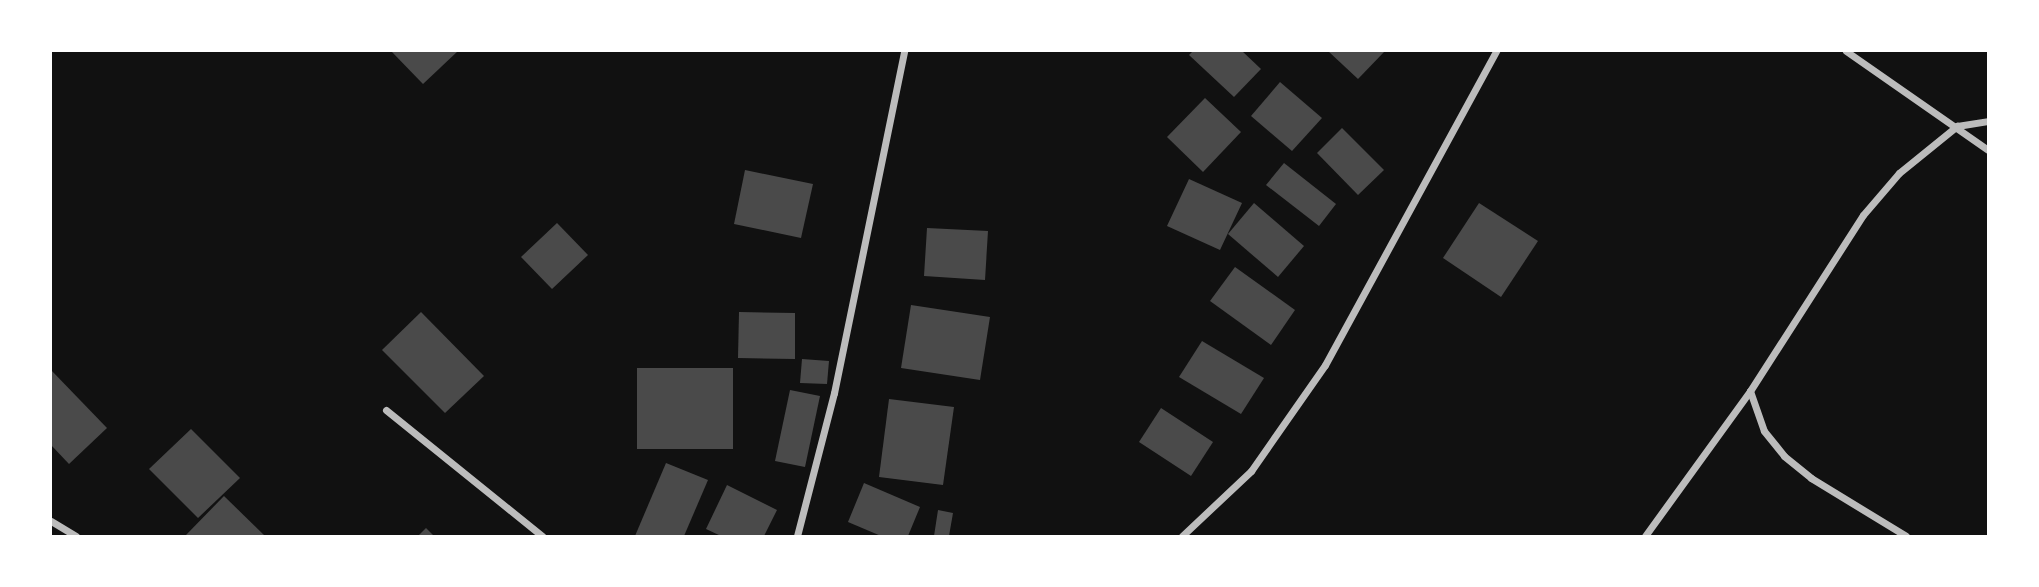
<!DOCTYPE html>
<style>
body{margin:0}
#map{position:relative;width:2039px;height:587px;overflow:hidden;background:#111;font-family:Literata,serif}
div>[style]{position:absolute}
.building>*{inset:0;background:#4a4a4a}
.minor>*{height:7px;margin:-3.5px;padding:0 3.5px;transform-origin:3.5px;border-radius:3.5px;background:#bcbcbc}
span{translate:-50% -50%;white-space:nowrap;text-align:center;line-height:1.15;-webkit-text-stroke:7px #fff;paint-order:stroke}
.frame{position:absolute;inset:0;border:52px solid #fff;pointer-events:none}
</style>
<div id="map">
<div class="building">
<i style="clip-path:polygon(391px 51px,458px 51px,423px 84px)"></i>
<i style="clip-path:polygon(1193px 51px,1242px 51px,1261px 69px,1234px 97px,1189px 55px)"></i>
<i style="clip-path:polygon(1328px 51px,1385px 51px,1358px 79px)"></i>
<i style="clip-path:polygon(1280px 82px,1322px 118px,1292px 151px,1251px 116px)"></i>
<i style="clip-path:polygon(1205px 98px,1241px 132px,1203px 172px,1167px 137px)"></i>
<i style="clip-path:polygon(1342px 128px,1384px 170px,1358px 195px,1317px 153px)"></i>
<i style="clip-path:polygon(1284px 163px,1336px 204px,1319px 226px,1266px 185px)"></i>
<i style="clip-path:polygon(745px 170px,813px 184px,801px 238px,734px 224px)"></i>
<i style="clip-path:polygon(1189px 179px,1242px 203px,1220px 250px,1167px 226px)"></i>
<i style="clip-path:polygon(1254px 203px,1304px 246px,1278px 277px,1228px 234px)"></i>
<i style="clip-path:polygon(1479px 203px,1538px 241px,1501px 297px,1443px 258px)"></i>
<i style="clip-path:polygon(557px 223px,588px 255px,552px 289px,521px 257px)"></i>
<i style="clip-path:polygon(927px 228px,988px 231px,985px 280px,924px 276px)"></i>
<i style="clip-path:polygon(1235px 267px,1295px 310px,1271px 345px,1210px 301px)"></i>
<i style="clip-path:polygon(911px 305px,990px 317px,980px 380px,901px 368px)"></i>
<i style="clip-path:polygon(421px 312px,484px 376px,445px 413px,382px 350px)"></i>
<i style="clip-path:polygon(739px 312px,795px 313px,795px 359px,738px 358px)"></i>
<i style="clip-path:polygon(1202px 341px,1264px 378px,1241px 414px,1179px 377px)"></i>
<i style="clip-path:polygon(802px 359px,829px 361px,827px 384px,800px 383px)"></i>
<i style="clip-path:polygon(637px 368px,733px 368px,733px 449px,637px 449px)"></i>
<i style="clip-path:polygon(51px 370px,107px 428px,69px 464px,51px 445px)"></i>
<i style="clip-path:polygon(790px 390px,820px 396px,805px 467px,775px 461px)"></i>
<i style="clip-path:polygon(889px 399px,954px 407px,943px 485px,879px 477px)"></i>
<i style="clip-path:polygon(1161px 408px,1213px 442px,1191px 476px,1139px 442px)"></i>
<i style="clip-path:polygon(191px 429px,240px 478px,198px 518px,149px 469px)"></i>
<i style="clip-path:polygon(666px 463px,708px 480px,684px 536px,635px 536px)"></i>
<i style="clip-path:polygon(864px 483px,920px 507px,908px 536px,881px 536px,848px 522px)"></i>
<i style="clip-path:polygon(727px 485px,777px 510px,764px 536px,721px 536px,706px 529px)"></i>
<i style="clip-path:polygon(224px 496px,265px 536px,185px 536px)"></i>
<i style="clip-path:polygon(938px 510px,953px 513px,949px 536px,934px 536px)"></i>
<i style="clip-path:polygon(426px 528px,434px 536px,418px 536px)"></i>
</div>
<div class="minor">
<i style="left:1846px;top:51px;width:173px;rotate:34.9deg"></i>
<i style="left:1750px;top:391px;width:42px;rotate:70.7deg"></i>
<i style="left:1764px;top:431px;width:32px;rotate:51deg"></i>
<i style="left:1784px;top:456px;width:35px;rotate:39deg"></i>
<i style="left:1811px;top:478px;width:111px;rotate:31.4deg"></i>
<i style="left:386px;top:410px;width:201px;rotate:38.9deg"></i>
<i style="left:51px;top:521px;width:29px;rotate:31deg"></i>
<i style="left:797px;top:536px;width:148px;rotate:-75.5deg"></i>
<i style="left:834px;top:393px;width:349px;rotate:-78.4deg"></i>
<i style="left:1182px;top:536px;width:95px;rotate:-43.3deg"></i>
<i style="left:1251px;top:471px;width:129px;rotate:-55.1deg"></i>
<i style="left:1325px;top:365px;width:358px;rotate:-61.4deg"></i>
<i style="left:1645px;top:536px;width:179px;rotate:-54.1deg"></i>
<i style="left:1750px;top:391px;width:209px;rotate:-57.3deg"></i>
<i style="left:1863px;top:215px;width:55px;rotate:-49.4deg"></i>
<i style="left:1899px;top:173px;width:75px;rotate:-39deg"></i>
<i style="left:1957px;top:126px;width:31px;rotate:-9deg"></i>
</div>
<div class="frame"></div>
</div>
